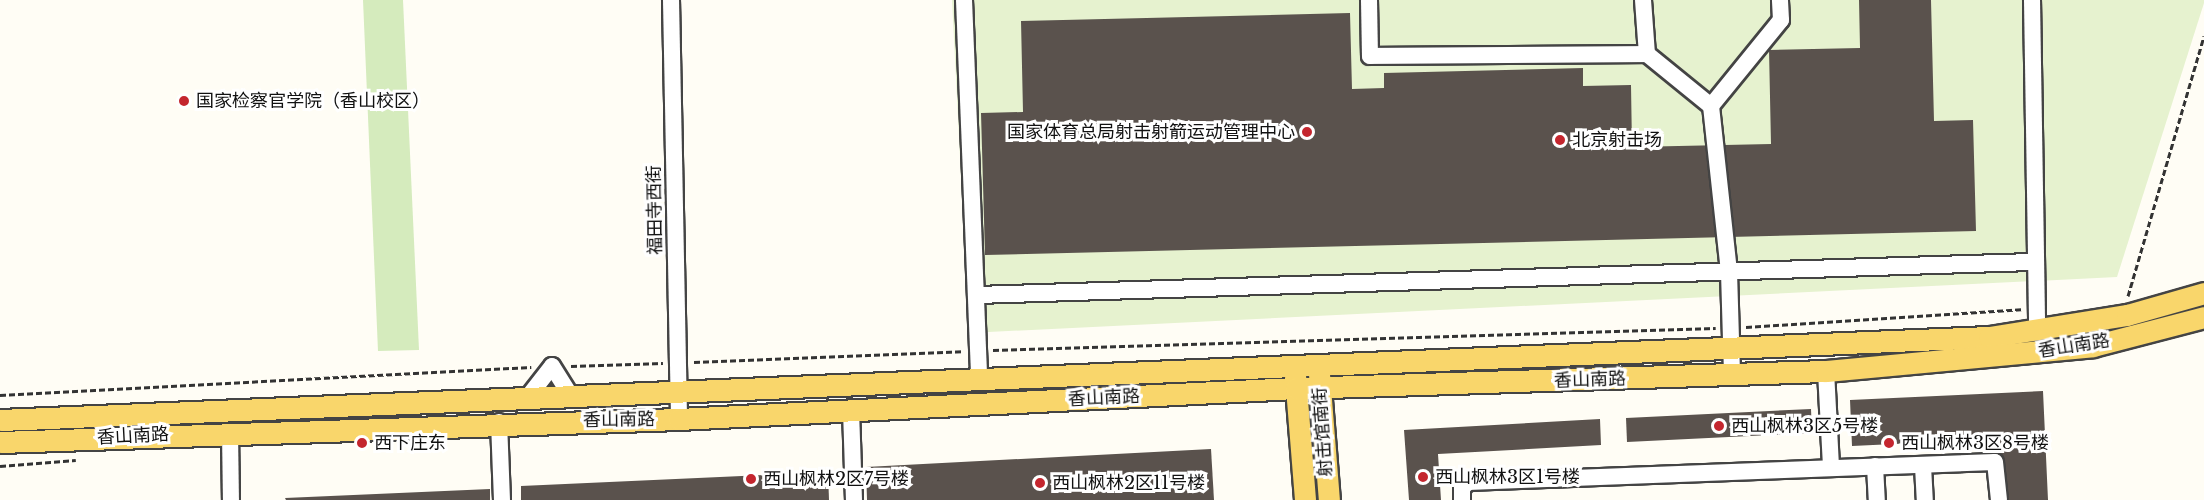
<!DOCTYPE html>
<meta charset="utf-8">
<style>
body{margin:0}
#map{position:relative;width:2204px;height:500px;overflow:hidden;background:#fffdf5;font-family:"Libre Baskerville","Noto Sans SC",serif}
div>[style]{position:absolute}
.green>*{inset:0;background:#d5ebbd}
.pitch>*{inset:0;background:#e6f2cf}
.building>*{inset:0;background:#5a524d}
.path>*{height:3px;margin-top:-1.5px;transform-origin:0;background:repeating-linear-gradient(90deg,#333 0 6px,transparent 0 9px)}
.roads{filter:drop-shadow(2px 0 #444) drop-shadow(-2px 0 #444) drop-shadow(0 2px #444) drop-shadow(0 -2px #444)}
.minor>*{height:16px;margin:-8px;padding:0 8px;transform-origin:8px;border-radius:8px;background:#fff}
.major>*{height:21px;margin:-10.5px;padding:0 10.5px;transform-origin:10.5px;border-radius:10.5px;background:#f9d66b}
.dots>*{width:16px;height:16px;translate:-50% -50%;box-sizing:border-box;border:3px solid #fff;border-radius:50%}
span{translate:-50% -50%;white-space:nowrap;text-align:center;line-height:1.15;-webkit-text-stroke:6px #fff;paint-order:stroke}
.poi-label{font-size:18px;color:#111}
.left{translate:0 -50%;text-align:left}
.right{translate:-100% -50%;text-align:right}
.street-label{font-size:18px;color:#111}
</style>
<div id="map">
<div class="green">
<i style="clip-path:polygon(363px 0,403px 0,419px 350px,378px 351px)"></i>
</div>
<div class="pitch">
<i style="clip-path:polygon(952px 0,2204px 0,2204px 3px,2117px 277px,969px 333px)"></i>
</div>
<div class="building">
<i style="clip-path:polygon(1859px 0,1931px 0,1934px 121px,1973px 120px,1976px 231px,985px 255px,981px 113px,1023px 112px,1021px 21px,1350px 13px,1352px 89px,1384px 88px,1384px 73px,1583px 68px,1583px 86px,1631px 85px,1632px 147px,1771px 144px,1769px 50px,1860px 48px)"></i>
<i style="clip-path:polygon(2043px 391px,2048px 500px,2003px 500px,2000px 439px,1852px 446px,1850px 400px)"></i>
<i style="clip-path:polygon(1811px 409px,1812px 433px,1627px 442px,1626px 418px)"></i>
<i style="clip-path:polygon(1600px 419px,1601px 445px,1438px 454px,1441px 500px,1409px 500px,1404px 430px)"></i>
<i style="clip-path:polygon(1211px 449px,1214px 500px,867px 500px,866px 467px)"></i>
<i style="clip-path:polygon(828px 472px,829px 500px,521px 500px,521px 486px)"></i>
<i style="clip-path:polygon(490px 489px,490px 500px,286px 500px,285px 498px)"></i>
</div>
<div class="path">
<i style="left:2128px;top:296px;width:271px;rotate:-73.7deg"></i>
<i style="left:1746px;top:327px;width:276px;rotate:-3.7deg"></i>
<i style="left:993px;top:350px;width:723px;rotate:-1.74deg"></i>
<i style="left:694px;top:362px;width:269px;rotate:-2.3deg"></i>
<i style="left:571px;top:366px;width:92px;rotate:-1.9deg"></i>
<i style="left:0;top:395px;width:532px;rotate:-3.02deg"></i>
<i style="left:0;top:466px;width:76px;rotate:-4.5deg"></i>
</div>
<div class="roads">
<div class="minor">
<i style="left:671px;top:0;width:419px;rotate:88.9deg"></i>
<i style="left:964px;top:0;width:378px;rotate:87.7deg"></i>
<i style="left:1369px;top:0;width:56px;rotate:89deg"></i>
<i style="left:1370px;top:56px;width:277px;rotate:-0.4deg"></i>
<i style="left:1643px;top:0;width:54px;rotate:85.8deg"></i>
<i style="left:1647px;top:54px;width:82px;rotate:39.1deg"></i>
<i style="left:1711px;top:106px;width:167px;rotate:83.8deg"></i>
<i style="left:1729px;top:272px;width:103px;rotate:88.3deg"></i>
<i style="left:2032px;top:0;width:331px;rotate:89.1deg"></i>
<i style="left:1711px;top:106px;width:111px;rotate:-50.9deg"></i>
<i style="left:1781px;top:20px;width:20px;rotate:-93deg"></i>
<i style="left:976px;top:295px;width:1059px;rotate:-1.79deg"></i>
<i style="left:1826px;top:371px;width:97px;rotate:87deg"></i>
<i style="left:528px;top:397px;width:39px;rotate:-52deg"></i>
<i style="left:552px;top:366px;width:34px;rotate:58deg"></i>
<i style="left:851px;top:410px;width:90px;rotate:88.1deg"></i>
<i style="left:499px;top:422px;width:78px;rotate:87.8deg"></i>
<i style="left:230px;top:432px;width:68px;rotate:89.2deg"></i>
<i style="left:1875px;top:466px;width:34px;rotate:87deg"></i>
<i style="left:1923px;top:466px;width:34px;rotate:87deg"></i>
<i style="left:1462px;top:500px;width:12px;rotate:-90deg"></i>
<i style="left:1462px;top:488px;width:8px;rotate:-45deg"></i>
<i style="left:1468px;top:482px;width:527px;rotate:-2.17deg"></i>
<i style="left:1995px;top:462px;width:38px;rotate:84deg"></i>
</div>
<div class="major">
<i style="left:1319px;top:374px;width:126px;rotate:85.5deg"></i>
<i style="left:1295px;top:375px;width:125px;rotate:85.4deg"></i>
<i style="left:0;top:420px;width:1991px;rotate:-2.39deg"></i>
<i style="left:1989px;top:337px;width:140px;rotate:-9.1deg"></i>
<i style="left:2127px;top:315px;width:80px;rotate:-15.9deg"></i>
<i style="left:0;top:442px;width:679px;rotate:-1.94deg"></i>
<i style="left:679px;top:419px;width:618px;rotate:-2.88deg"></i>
<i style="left:1296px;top:388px;width:530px;rotate:-1.84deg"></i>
<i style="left:1826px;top:371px;width:268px;rotate:-5.3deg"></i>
<i style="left:2093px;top:346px;width:115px;rotate:-14.6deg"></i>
</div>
</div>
<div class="dots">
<i style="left:184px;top:101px;background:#c4262e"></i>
<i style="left:1307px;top:132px;background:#c4262e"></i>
<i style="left:1560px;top:140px;background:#c4262e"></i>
<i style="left:1719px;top:426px;background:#c4262e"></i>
<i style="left:362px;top:443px;background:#c4262e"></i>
<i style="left:1889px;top:443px;background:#c4262e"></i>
<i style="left:1423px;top:477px;background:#c4262e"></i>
<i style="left:751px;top:479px;background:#c4262e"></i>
<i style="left:1040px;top:483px;background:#c4262e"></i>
</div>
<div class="poi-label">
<span class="left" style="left:196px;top:101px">国家检察官学院（香山校区）</span>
<span class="right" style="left:1295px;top:132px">国家体育总局射击射箭运动管理中心</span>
<span class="left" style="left:1572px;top:140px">北京射击场</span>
<span class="left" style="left:1731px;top:426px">西山枫林3区5号楼</span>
<span class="left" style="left:374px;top:443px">西下庄东</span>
<span class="left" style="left:1901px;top:443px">西山枫林3区8号楼</span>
<span class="left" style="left:1435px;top:477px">西山枫林3区1号楼</span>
<span class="left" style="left:763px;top:479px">西山枫林2区7号楼</span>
<span class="left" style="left:1052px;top:483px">西山枫林2区11号楼</span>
</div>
<div class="street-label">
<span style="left:655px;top:210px;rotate:-91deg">福田寺西街</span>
<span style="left:2074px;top:346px;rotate:-9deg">香山南路</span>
<span style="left:1590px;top:380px;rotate:-2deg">香山南路</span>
<span style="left:1104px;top:398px;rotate:-3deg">香山南路</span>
<span style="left:619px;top:420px;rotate:-1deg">香山南路</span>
<span style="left:1323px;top:432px;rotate:-94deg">射击馆南街</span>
<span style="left:133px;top:436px;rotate:-3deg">香山南路</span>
</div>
</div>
